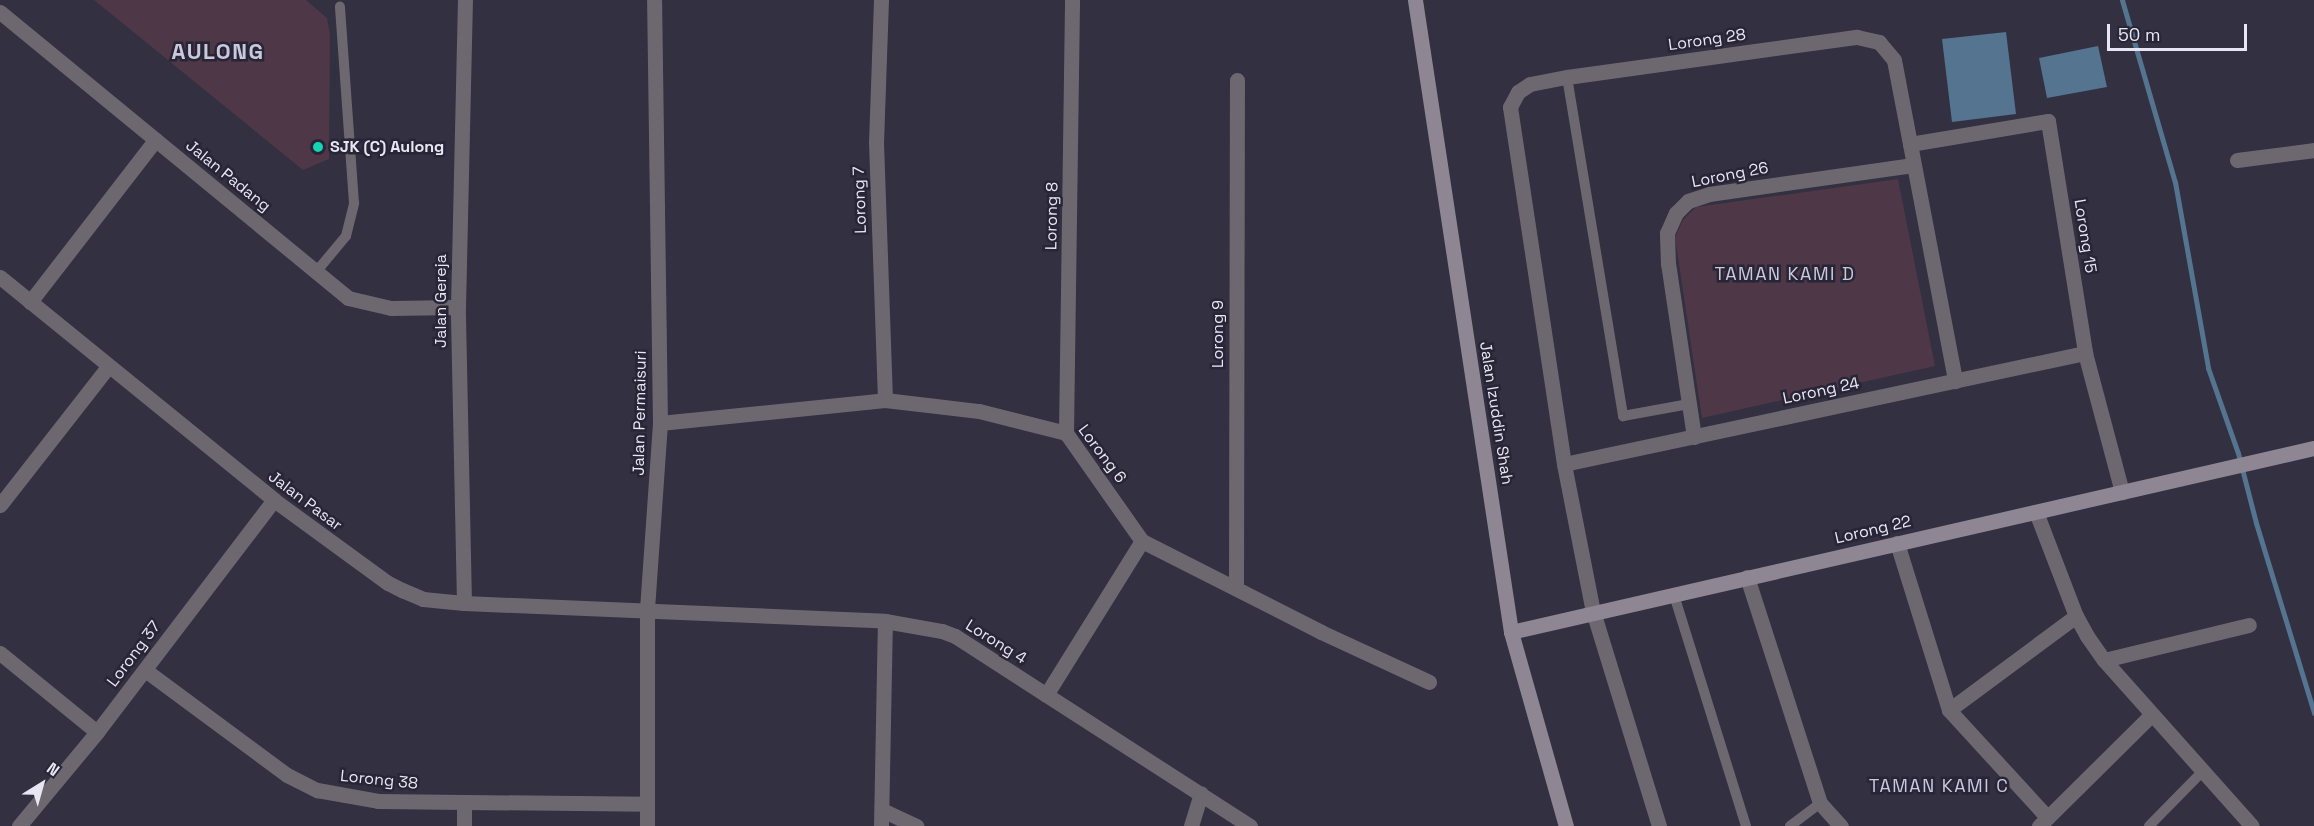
<!DOCTYPE html>
<style>
body{margin:0}
#map{position:relative;width:2314px;height:826px;overflow:hidden;background:#323041;font-family:"Space Grotesk",sans-serif}
div>[style]{position:absolute}
.green>*{inset:0;background:#4e3747}
.water>*{inset:0;background:#547490}
.stream>*{height:5px;margin:-2.5px;padding:0 2.5px;transform-origin:2.5px;border-radius:2.5px;background:#547490}
.lane>*{height:10px;margin:-5px;padding:0 5px;transform-origin:5px;border-radius:5px;background:#6d6870}
.street>*{height:15px;margin:-7.5px;padding:0 7.5px;transform-origin:7.5px;border-radius:7.5px;background:#6d6870}
.secondary>*{height:15px;margin:-7.5px;padding:0 7.5px;transform-origin:7.5px;border-radius:7.5px;background:#8e8692}
.dots>*{width:16px;height:16px;translate:-50% -50%;box-sizing:border-box;border:3px solid #282636;border-radius:50%}
span{translate:-50% -50%;white-space:nowrap;text-align:center;line-height:1.15;-webkit-text-stroke:5px #282636;paint-order:stroke}
.street-label{font-size:16px;color:#e8e6f2}
.poi-label{font-size:16px;color:#e8e6f2;font-weight:700}
.left{translate:0 -50%;text-align:left}
.neighbourhood-label{font-size:18px;color:#cac8dd;letter-spacing:1.5px}
.district-label{font-size:22px;color:#cac8dd;font-weight:700;letter-spacing:1.5px}
.north{position:absolute;left:12px;top:754px;width:60px;height:60px;-webkit-text-stroke:4px #282636;paint-order:stroke;rotate:37deg;font-size:16px;font-weight:700;line-height:24px;text-align:center;color:#e8e6f2}
.north::after{content:'';display:block;margin:auto;width:21px;height:27px;background:#e8e6f2;clip-path:polygon(50% 0,100% 100%,50% 72%,0 100%)}
.scale{position:absolute;left:2107px;top:24px;width:140px;height:27px;box-sizing:border-box;border:3px solid #e8e6f2;border-top:0;padding-left:8px;font-size:18px;line-height:21px;white-space:nowrap;color:#e8e6f2;-webkit-text-stroke:4px #282636;paint-order:stroke}
</style>
<div id="map">
<div class="green">
<i style="clip-path:polygon(94px 0,306px 0,327px 18px,330px 35px,329px 159px,303px 170px)"></i>
<i style="clip-path:polygon(1898px 179px,1935px 366px,1702px 418px,1675px 237px,1683px 220px,1696px 207px)"></i>
</div>
<div class="water">
<i style="clip-path:polygon(2006px 32px,2016px 114px,1952px 122px,1942px 39px)"></i>
<i style="clip-path:polygon(2098px 46px,2107px 87px,2047px 98px,2039px 58px)"></i>
</div>
<div class="stream">
<i style="left:2122px;top:0;width:190px;rotate:73.8deg"></i>
<i style="left:2175px;top:182px;width:189px;rotate:79.9deg"></i>
<i style="left:2208px;top:368px;width:90px;rotate:70.6deg"></i>
<i style="left:2238px;top:453px;width:72px;rotate:75.6deg"></i>
<i style="left:2256px;top:523px;width:199px;rotate:73deg"></i>
</div>
<div class="lane">
<i style="left:1567px;top:77px;width:344px;rotate:80.6deg"></i>
<i style="left:1623px;top:416px;width:67px;rotate:-10.3deg"></i>
<i style="left:316px;top:272px;width:47px;rotate:-50.2deg"></i>
<i style="left:346px;top:236px;width:34px;rotate:-76deg"></i>
<i style="left:354px;top:203px;width:197px;rotate:-94.1deg"></i>
<i style="left:1674px;top:595px;width:242px;rotate:72.7deg"></i>
<i style="left:1790px;top:826px;width:38px;rotate:-37deg"></i>
<i style="left:2149px;top:826px;width:77px;rotate:-45.5deg"></i>
</div>
<div class="street">
<i style="left:881px;top:0;width:142px;rotate:92deg"></i>
<i style="left:876px;top:142px;width:258px;rotate:88deg"></i>
<i style="left:0;top:12px;width:450px;rotate:39.4deg"></i>
<i style="left:348px;top:298px;width:44px;rotate:13.1deg"></i>
<i style="left:391px;top:308px;width:67px;rotate:-0.9deg"></i>
<i style="left:1910px;top:144px;width:140px;rotate:-9.5deg"></i>
<i style="left:2048px;top:121px;width:235px;rotate:80.9deg"></i>
<i style="left:2085px;top:353px;width:144px;rotate:75.1deg"></i>
<i style="left:2237px;top:160px;width:78px;rotate:-7.4deg"></i>
<i style="left:0;top:277px;width:353px;rotate:39.1deg"></i>
<i style="left:274px;top:500px;width:141px;rotate:36.1deg"></i>
<i style="left:388px;top:583px;width:16px;rotate:27deg"></i>
<i style="left:402px;top:590px;width:23px;rotate:23deg"></i>
<i style="left:423px;top:599px;width:41px;rotate:5.6deg"></i>
<i style="left:464px;top:603px;width:421px;rotate:2.4deg"></i>
<i style="left:885px;top:621px;width:58px;rotate:10deg"></i>
<i style="left:942px;top:631px;width:14px;rotate:21deg"></i>
<i style="left:955px;top:636px;width:351px;rotate:32.8deg"></i>
<i style="left:30px;top:302px;width:205px;rotate:-52.3deg"></i>
<i style="left:660px;top:423px;width:226px;rotate:-5.8deg"></i>
<i style="left:885px;top:400px;width:95px;rotate:6.7deg"></i>
<i style="left:979px;top:411px;width:90px;rotate:14.2deg"></i>
<i style="left:1066px;top:433px;width:132px;rotate:54.9deg"></i>
<i style="left:1142px;top:541px;width:201px;rotate:26.9deg"></i>
<i style="left:1321px;top:632px;width:119px;rotate:24.8deg"></i>
<i style="left:1066px;top:433px;width:433px;rotate:-89.2deg"></i>
<i style="left:1694px;top:437px;width:175px;rotate:-98.5deg"></i>
<i style="left:1668px;top:264px;width:31px;rotate:-92deg"></i>
<i style="left:1667px;top:233px;width:22px;rotate:-66deg"></i>
<i style="left:1676px;top:213px;width:17px;rotate:-45deg"></i>
<i style="left:1688px;top:201px;width:22px;rotate:-18deg"></i>
<i style="left:1709px;top:194px;width:206px;rotate:-8.1deg"></i>
<i style="left:1564px;top:464px;width:533px;rotate:-12.03deg"></i>
<i style="left:0;top:505px;width:175px;rotate:-52deg"></i>
<i style="left:2036px;top:512px;width:111px;rotate:69deg"></i>
<i style="left:2076px;top:616px;width:23px;rotate:61deg"></i>
<i style="left:2087px;top:636px;width:29px;rotate:55deg"></i>
<i style="left:2104px;top:660px;width:222px;rotate:48.3deg"></i>
<i style="left:1897px;top:543px;width:175px;rotate:72.7deg"></i>
<i style="left:1949px;top:710px;width:145px;rotate:47.5deg"></i>
<i style="left:1747px;top:577px;width:237px;rotate:72.1deg"></i>
<i style="left:1820px;top:803px;width:31px;rotate:48deg"></i>
<i style="left:1236px;top:587px;width:507px;rotate:-89.89deg"></i>
<i style="left:464px;top:603px;width:296px;rotate:-91.2deg"></i>
<i style="left:458px;top:307px;width:307px;rotate:-88.7deg"></i>
<i style="left:0;top:653px;width:125px;rotate:39.2deg"></i>
<i style="left:2104px;top:660px;width:149px;rotate:-13.6deg"></i>
<i style="left:145px;top:670px;width:177px;rotate:36.5deg"></i>
<i style="left:287px;top:775px;width:34px;rotate:27deg"></i>
<i style="left:317px;top:790px;width:62px;rotate:10.2deg"></i>
<i style="left:378px;top:801px;width:269px;rotate:0.6deg"></i>
<i style="left:1046px;top:695px;width:181px;rotate:-58.1deg"></i>
<i style="left:1949px;top:710px;width:158px;rotate:-36.5deg"></i>
<i style="left:882px;top:810px;width:38px;rotate:25deg"></i>
<i style="left:19px;top:826px;width:122px;rotate:-50.3deg"></i>
<i style="left:97px;top:732px;width:292px;rotate:-52.7deg"></i>
<i style="left:464px;top:826px;width:22px;rotate:-90deg"></i>
<i style="left:647px;top:826px;width:217px;rotate:-90deg"></i>
<i style="left:647px;top:609px;width:186px;rotate:-86deg"></i>
<i style="left:660px;top:423px;width:423px;rotate:-90.8deg"></i>
<i style="left:881px;top:826px;width:205px;rotate:-88.9deg"></i>
<i style="left:1191px;top:826px;width:34px;rotate:-73deg"></i>
<i style="left:1659px;top:826px;width:224px;rotate:-107.1deg"></i>
<i style="left:1593px;top:612px;width:151px;rotate:-101.1deg"></i>
<i style="left:1564px;top:464px;width:361px;rotate:-98.6deg"></i>
<i style="left:1510px;top:107px;width:17px;rotate:-62deg"></i>
<i style="left:1518px;top:92px;width:14px;rotate:-34deg"></i>
<i style="left:1530px;top:84px;width:38px;rotate:-11deg"></i>
<i style="left:1567px;top:77px;width:293px;rotate:-7.9deg"></i>
<i style="left:1857px;top:37px;width:23px;rotate:13deg"></i>
<i style="left:1879px;top:42px;width:23px;rotate:50deg"></i>
<i style="left:1894px;top:60px;width:327px;rotate:79.2deg"></i>
<i style="left:2039px;top:826px;width:159px;rotate:-44.7deg"></i>
</div>
<div class="secondary">
<i style="left:1415px;top:0;width:639px;rotate:81.36deg"></i>
<i style="left:1511px;top:632px;width:202px;rotate:74.2deg"></i>
<i style="left:1511px;top:632px;width:824px;rotate:-12.91deg"></i>
</div>
<div class="dots">
<i style="left:318px;top:147px;background:#17d5b2"></i>
</div>
<div class="street-label">
<span style="left:1707px;top:40px;rotate:-8deg">Lorong 28</span>
<span style="left:1730px;top:175px;rotate:-11deg">Lorong 26</span>
<span style="left:228px;top:176px;rotate:39deg">Jalan Padang</span>
<span style="left:860px;top:200px;rotate:-92deg">Lorong 7</span>
<span style="left:1052px;top:216px;rotate:-89deg">Lorong 8</span>
<span style="left:2085px;top:236px;rotate:81deg">Lorong 15</span>
<span style="left:441px;top:301px;rotate:-90deg">Jalan Gereja</span>
<span style="left:1218px;top:334px;rotate:-90deg">Lorong 9</span>
<span style="left:1821px;top:391px;rotate:-12deg">Lorong 24</span>
<span style="left:640px;top:413px;rotate:-89deg">Jalan Permaisuri</span>
<span style="left:1496px;top:413px;rotate:81deg">Jalan Izuddin Shah</span>
<span style="left:1102px;top:454px;rotate:53deg">Lorong 6</span>
<span style="left:305px;top:501px;rotate:37deg">Jalan Pasar</span>
<span style="left:1873px;top:530px;rotate:-13deg">Lorong 22</span>
<span style="left:996px;top:642px;rotate:32deg">Lorong 4</span>
<span style="left:134px;top:654px;rotate:-53deg">Lorong 37</span>
<span style="left:379px;top:780px;rotate:6deg">Lorong 38</span>
</div>
<div class="poi-label">
<span class="left" style="left:330px;top:147px">SJK (C) Aulong</span>
</div>
<div class="neighbourhood-label">
<span style="left:1785px;top:274px">TAMAN KAMI D</span>
<span style="left:1939px;top:786px">TAMAN KAMI C</span>
</div>
<div class="district-label">
<span style="left:218px;top:52px">AULONG</span>
</div>
<div class="north">N</div>
<div class="scale">50 m</div>
</div>
